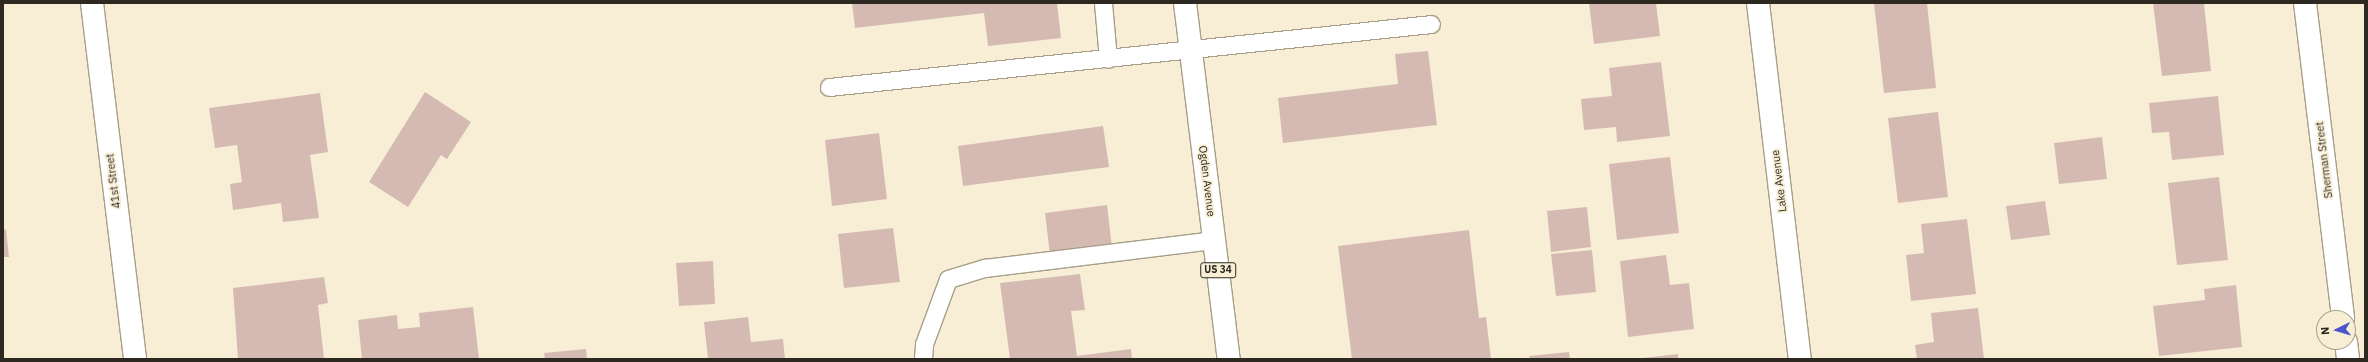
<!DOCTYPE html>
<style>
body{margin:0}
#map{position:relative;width:2368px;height:362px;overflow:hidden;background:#f8eed6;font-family:"IBM Plex Sans",sans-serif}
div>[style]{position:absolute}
.building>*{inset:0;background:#d5bab3}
.roads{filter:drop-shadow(1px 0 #a89e88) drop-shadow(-1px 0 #a89e88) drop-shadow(0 1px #a89e88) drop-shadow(0 -1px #a89e88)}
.service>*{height:17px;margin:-8.5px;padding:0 8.5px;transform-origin:8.5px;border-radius:8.5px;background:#fff}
.minor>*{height:22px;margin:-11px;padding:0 11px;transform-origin:11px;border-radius:11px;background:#fff}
.primary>*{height:22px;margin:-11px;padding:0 11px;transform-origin:11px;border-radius:11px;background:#fff}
span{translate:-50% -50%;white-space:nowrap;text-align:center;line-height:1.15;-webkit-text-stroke:3.5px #f8eed6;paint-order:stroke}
.shield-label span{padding:1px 3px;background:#f8eed6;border:1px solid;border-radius:3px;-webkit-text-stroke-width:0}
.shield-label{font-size:10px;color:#2d2921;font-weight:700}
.street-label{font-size:11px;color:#2d2921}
.frame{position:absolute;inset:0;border:4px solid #2d2921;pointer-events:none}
.north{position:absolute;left:2316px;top:310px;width:40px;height:40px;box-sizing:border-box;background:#f8eed6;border:1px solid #a79f8e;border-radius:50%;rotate:265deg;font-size:11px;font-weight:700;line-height:16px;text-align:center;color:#2d2921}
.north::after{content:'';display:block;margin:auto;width:14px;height:18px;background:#4a55ca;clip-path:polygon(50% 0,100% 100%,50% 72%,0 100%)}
</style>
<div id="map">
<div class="building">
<i style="clip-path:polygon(852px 3px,1057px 3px,1061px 38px,988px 46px,984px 13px,855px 28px)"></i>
<i style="clip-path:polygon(1589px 3px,1656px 3px,1660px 36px,1594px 44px)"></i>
<i style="clip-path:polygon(1874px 3px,1927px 3px,1936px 88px,1884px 93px)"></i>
<i style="clip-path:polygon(2153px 3px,2204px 3px,2211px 71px,2162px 76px)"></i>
<i style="clip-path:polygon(1428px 51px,1437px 125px,1283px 143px,1278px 98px,1398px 84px,1395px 54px)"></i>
<i style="clip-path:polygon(1661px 62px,1670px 136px,1617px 142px,1616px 127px,1584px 130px,1581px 99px,1612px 96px,1609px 68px)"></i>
<i style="clip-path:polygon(425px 92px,471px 122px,447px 159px,441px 155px,408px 207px,369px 182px)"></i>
<i style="clip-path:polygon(320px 93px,328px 152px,310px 155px,319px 218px,283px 222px,281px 203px,233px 210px,230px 184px,242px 182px,237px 145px,215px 148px,209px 108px)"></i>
<i style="clip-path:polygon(2218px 96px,2224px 155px,2172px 160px,2169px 132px,2152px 133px,2149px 103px)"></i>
<i style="clip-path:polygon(1938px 112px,1948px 197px,1898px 203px,1888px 118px)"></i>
<i style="clip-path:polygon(1103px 126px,1109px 167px,963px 186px,958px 146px)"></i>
<i style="clip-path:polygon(879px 133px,887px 199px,832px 206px,825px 140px)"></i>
<i style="clip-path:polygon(2102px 137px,2107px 179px,2059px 184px,2054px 143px)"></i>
<i style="clip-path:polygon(1670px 157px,1679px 233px,1617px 240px,1609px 164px)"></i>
<i style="clip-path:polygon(2219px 177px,2228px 260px,2177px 265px,2168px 183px)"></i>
<i style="clip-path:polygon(2045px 201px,2050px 235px,2011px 240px,2006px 206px)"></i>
<i style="clip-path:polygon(1107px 205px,1112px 248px,1050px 255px,1045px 213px)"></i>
<i style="clip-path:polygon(1587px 207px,1591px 247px,1551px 252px,1547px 211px)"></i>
<i style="clip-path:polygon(1967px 219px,1976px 294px,1911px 301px,1906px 255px,1924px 253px,1921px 224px)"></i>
<i style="clip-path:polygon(893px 228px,900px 282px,844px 288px,838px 234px)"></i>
<i style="clip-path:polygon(6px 229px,9px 257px,3px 257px,3px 230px)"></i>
<i style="clip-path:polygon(1469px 230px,1479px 318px,1486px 317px,1491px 359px,1352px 359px,1338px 246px)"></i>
<i style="clip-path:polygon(1592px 250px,1596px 292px,1556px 296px,1551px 254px)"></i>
<i style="clip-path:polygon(1666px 255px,1670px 285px,1689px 283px,1694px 329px,1628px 337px,1620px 261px)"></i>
<i style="clip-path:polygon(713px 261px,715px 304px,679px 306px,676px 263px)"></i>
<i style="clip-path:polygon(1080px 274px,1085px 310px,1071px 311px,1077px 356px,1131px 349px,1132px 359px,1010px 359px,1000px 283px)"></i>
<i style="clip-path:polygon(324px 277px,328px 303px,318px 305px,324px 359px,238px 359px,233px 288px)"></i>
<i style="clip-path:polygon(2236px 285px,2242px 347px,2159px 356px,2153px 306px,2205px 300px,2204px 289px)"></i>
<i style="clip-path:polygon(473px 307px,479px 359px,362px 359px,358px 320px,397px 315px,398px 329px,420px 327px,419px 313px)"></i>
<i style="clip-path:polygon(1978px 308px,1984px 359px,1917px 359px,1915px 345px,1934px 342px,1931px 313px)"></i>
<i style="clip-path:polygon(748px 317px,751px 342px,783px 339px,785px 359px,708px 359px,704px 322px)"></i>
<i style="clip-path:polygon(586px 349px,587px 359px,545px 359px,544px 353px)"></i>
<i style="clip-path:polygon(1569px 352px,1570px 359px,1530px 359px,1529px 356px)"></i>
<i style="clip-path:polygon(1678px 354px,1678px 359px,1644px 359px,1643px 358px)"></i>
</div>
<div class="roads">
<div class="service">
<i style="left:1103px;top:3px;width:56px;rotate:84.9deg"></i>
<i style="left:829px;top:87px;width:605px;rotate:-5.97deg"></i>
<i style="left:923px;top:359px;width:15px;rotate:-86deg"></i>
<i style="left:924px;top:344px;width:69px;rotate:-69.7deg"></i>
<i style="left:948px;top:279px;width:39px;rotate:-17deg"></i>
<i style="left:985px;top:268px;width:231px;rotate:-7deg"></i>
</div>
<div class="minor">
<i style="left:92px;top:3px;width:359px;rotate:83.1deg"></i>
<i style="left:1758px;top:3px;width:358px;rotate:83.3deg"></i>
<i style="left:2305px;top:3px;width:317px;rotate:83.1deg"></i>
<i style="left:2346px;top:342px;width:17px;rotate:83deg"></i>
</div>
<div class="primary">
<i style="left:1185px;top:3px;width:359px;rotate:83deg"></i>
</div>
</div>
<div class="shield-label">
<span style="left:1218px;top:270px">US 34</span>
</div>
<div class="street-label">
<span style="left:2324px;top:160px;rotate:-97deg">Sherman Street</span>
<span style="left:113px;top:181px;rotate:-97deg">41st Street</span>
<span style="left:1207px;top:181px;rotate:83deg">Ogden Avenue</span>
<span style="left:1779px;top:181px;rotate:-97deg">Lake Avenue</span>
</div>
<div class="frame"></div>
<div class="north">N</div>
</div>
